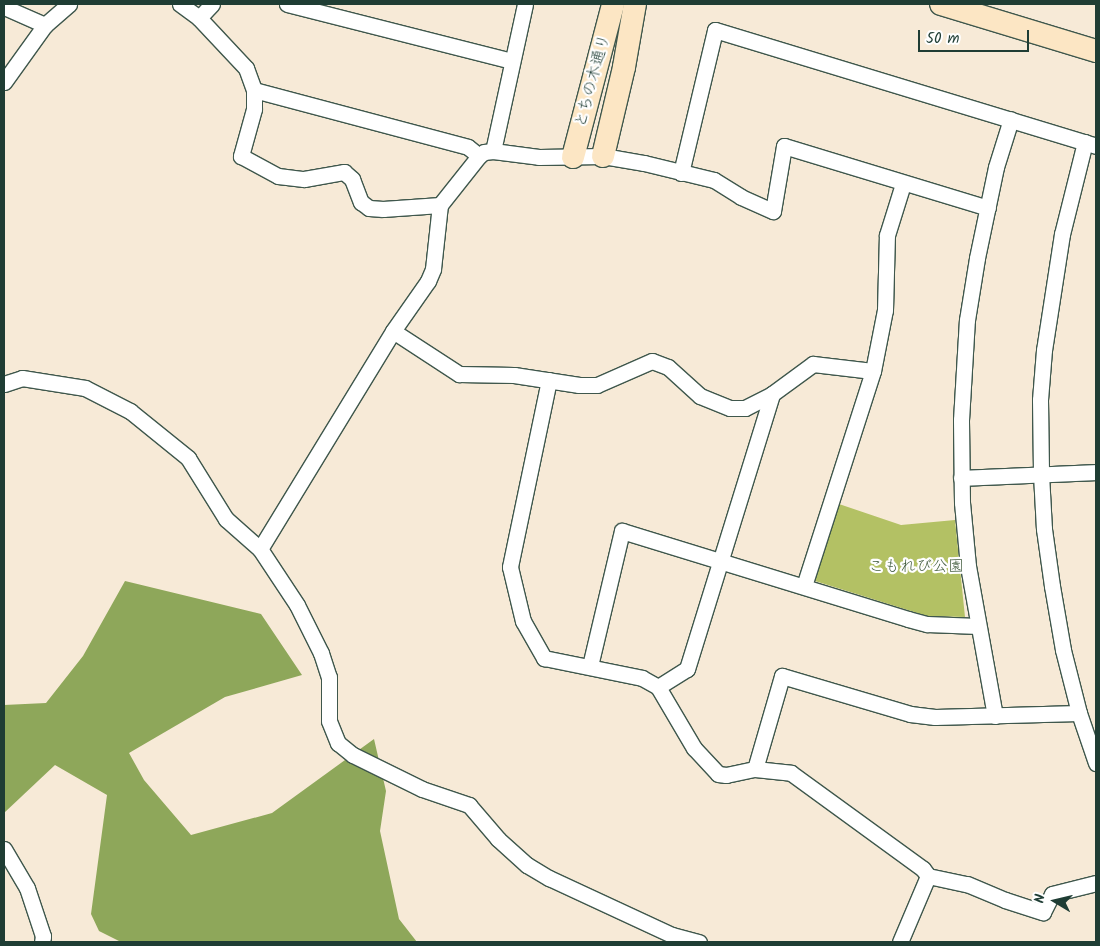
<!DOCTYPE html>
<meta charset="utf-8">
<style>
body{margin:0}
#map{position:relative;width:1100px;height:946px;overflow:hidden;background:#f7ead7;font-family:Kalam,"Klee One",sans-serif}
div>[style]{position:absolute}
.green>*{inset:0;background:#b3c164}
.forest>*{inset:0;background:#8ea75a}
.roads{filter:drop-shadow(1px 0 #3f574c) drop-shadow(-1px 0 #3f574c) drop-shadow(0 1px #3f574c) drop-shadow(0 -1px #3f574c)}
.street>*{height:15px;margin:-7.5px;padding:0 7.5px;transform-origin:7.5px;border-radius:7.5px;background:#fff}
.secondary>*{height:22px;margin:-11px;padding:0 11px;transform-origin:11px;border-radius:11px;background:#fce6c4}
span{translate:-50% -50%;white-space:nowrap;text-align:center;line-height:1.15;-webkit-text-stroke:4.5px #fff;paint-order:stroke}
.street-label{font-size:16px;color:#1f3d34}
.park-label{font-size:16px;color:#445e40}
.frame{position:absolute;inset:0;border:5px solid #1f3d34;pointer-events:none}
.north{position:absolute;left:1030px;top:876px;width:50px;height:50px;-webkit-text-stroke:4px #fff;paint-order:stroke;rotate:279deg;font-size:14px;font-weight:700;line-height:20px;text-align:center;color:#1f3d34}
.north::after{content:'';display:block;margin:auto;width:18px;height:22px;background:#1f3d34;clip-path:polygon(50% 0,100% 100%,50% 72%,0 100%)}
.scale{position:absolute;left:918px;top:30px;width:111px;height:22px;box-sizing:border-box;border:2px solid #1f3d34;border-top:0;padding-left:6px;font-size:15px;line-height:18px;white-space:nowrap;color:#1f3d34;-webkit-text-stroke:4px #fff;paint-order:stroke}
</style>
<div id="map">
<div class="green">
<i style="clip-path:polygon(839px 504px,901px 525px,955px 520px,965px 617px,927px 616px,815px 581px)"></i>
</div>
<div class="forest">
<i style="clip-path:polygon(125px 581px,261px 614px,302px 675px,225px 697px,129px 753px,144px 780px,191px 835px,272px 813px,374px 739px,386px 791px,380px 831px,399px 919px,417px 942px,121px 942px,99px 931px,91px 914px,107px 795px,55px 765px,4px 813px,4px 705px,46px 703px,83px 656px)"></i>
</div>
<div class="roads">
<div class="street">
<i style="left:180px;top:4px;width:24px;rotate:36deg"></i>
<i style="left:199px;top:18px;width:69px;rotate:46.8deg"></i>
<i style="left:246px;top:68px;width:23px;rotate:70deg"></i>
<i style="left:254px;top:90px;width:19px;rotate:90deg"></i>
<i style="left:254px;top:109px;width:49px;rotate:105.5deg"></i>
<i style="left:241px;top:156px;width:42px;rotate:28.4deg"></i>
<i style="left:278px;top:176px;width:26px;rotate:7deg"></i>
<i style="left:304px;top:179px;width:41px;rotate:-9.9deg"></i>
<i style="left:344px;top:172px;width:11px;rotate:41deg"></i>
<i style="left:352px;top:179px;width:25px;rotate:69deg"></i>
<i style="left:361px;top:202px;width:10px;rotate:37deg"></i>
<i style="left:369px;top:208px;width:14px;rotate:4deg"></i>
<i style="left:383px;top:209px;width:57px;rotate:-4deg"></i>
<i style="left:287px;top:4px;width:232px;rotate:14.2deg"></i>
<i style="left:4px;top:7px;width:45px;rotate:23.7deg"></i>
<i style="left:199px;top:18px;width:19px;rotate:-47deg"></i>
<i style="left:4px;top:82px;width:70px;rotate:-54.3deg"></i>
<i style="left:45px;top:25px;width:32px;rotate:-41deg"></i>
<i style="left:254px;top:90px;width:221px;rotate:14.9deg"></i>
<i style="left:468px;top:147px;width:14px;rotate:39deg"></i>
<i style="left:1085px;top:142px;width:95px;rotate:104deg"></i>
<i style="left:1062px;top:234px;width:117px;rotate:98.8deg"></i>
<i style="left:1044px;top:350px;width:50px;rotate:94.6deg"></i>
<i style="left:1040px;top:400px;width:74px;rotate:89.2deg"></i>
<i style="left:1041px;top:474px;width:55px;rotate:86.9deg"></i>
<i style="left:1044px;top:529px;width:58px;rotate:82deg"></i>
<i style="left:1052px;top:586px;width:65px;rotate:80.2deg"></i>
<i style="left:1063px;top:650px;width:65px;rotate:75.7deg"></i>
<i style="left:1079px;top:713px;width:53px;rotate:71.2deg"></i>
<i style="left:493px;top:151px;width:150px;rotate:-77.7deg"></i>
<i style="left:681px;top:173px;width:147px;rotate:-76.6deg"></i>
<i style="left:715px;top:30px;width:398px;rotate:16.9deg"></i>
<i style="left:393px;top:331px;width:79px;rotate:33.1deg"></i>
<i style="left:459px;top:374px;width:55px;rotate:1deg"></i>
<i style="left:514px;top:375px;width:66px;rotate:8.7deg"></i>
<i style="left:579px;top:385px;width:18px"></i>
<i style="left:597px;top:385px;width:60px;rotate:-23.6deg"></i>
<i style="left:652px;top:361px;width:17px;rotate:21deg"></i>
<i style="left:668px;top:367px;width:43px;rotate:42.2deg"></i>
<i style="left:700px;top:396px;width:32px;rotate:22deg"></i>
<i style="left:730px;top:408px;width:15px"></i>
<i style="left:745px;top:408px;width:30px;rotate:-27deg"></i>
<i style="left:772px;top:394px;width:51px;rotate:-36.2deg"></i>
<i style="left:813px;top:364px;width:60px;rotate:6.7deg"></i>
<i style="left:549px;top:380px;width:191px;rotate:101.8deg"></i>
<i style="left:510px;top:567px;width:56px;rotate:76.5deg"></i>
<i style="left:523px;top:621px;width:43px;rotate:60.4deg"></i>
<i style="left:544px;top:658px;width:100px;rotate:11.5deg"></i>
<i style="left:642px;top:678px;width:18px;rotate:29deg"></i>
<i style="left:658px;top:687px;width:71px;rotate:59.5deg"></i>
<i style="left:694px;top:748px;width:35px;rotate:47deg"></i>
<i style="left:718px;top:774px;width:8px;rotate:7deg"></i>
<i style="left:726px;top:775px;width:30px;rotate:-12deg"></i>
<i style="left:755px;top:769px;width:36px;rotate:6deg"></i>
<i style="left:791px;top:773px;width:163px;rotate:36deg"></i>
<i style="left:923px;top:869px;width:9px;rotate:54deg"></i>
<i style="left:928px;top:876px;width:40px;rotate:12deg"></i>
<i style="left:967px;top:884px;width:41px;rotate:22.8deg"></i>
<i style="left:1005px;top:900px;width:40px;rotate:18deg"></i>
<i style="left:1043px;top:912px;width:20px;rotate:-63deg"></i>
<i style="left:1052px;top:894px;width:45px;rotate:-14deg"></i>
<i style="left:4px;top:384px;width:19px;rotate:-18deg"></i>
<i style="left:22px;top:378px;width:64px;rotate:9deg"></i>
<i style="left:85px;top:388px;width:51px;rotate:27.1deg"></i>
<i style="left:130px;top:411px;width:75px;rotate:39deg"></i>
<i style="left:188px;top:458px;width:72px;rotate:58.1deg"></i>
<i style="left:226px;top:519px;width:45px;rotate:41.4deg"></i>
<i style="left:260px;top:549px;width:67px;rotate:56.5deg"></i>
<i style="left:297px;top:605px;width:54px;rotate:63.4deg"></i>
<i style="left:321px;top:653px;width:25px;rotate:72deg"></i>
<i style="left:329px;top:677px;width:44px;rotate:90deg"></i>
<i style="left:329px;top:721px;width:24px;rotate:68deg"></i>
<i style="left:338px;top:743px;width:19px;rotate:39deg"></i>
<i style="left:353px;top:755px;width:77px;rotate:26.2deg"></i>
<i style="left:422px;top:789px;width:50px;rotate:18.8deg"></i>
<i style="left:469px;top:805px;width:45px;rotate:49.5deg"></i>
<i style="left:498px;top:839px;width:39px;rotate:42deg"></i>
<i style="left:527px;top:865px;width:26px;rotate:31deg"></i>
<i style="left:549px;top:878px;width:136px;rotate:24.9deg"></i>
<i style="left:672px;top:935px;width:28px;rotate:15deg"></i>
<i style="left:961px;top:478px;width:135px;rotate:-2.5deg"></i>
<i style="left:260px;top:549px;width:255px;rotate:-58.6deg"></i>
<i style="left:393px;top:331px;width:61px;rotate:-55deg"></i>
<i style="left:428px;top:281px;width:13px;rotate:-67deg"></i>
<i style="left:433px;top:269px;width:64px;rotate:-83.8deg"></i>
<i style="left:440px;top:205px;width:63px;rotate:-51.5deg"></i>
<i style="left:479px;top:156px;width:6px;rotate:-39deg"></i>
<i style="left:484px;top:152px;width:9px;rotate:-6deg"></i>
<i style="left:493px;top:151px;width:46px;rotate:7.4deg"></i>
<i style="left:539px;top:157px;width:64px;rotate:-0.9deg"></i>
<i style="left:603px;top:156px;width:42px;rotate:9.7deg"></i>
<i style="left:644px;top:163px;width:72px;rotate:13.7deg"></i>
<i style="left:714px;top:180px;width:32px;rotate:32deg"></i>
<i style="left:741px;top:197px;width:35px;rotate:24deg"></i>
<i style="left:773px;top:211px;width:66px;rotate:-80.4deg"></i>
<i style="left:784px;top:146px;width:213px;rotate:16.9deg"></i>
<i style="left:804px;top:586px;width:226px;rotate:-72.2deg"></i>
<i style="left:873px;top:371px;width:62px;rotate:-78.9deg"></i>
<i style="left:885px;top:310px;width:75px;rotate:-88.5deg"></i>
<i style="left:887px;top:235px;width:53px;rotate:-72.6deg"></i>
<i style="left:590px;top:666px;width:139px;rotate:-76.7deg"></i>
<i style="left:622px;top:531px;width:299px;rotate:17.1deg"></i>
<i style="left:908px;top:619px;width:20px;rotate:15deg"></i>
<i style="left:927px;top:624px;width:51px;rotate:2.2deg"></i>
<i style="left:658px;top:687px;width:34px;rotate:-32deg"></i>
<i style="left:687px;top:669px;width:288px;rotate:-72.8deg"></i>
<i style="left:995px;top:716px;width:152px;rotate:-100.2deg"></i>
<i style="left:968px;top:566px;width:63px;rotate:-95.4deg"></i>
<i style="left:962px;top:503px;width:83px;rotate:-90.7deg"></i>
<i style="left:961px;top:420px;width:100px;rotate:-86.6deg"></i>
<i style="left:967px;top:320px;width:63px;rotate:-80.8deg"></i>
<i style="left:977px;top:258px;width:93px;rotate:-78.2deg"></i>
<i style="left:996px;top:167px;width:50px;rotate:-72.6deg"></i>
<i style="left:755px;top:769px;width:97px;rotate:-73.8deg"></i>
<i style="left:782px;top:676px;width:134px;rotate:16.5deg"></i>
<i style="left:910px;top:714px;width:25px;rotate:7deg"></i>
<i style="left:935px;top:717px;width:144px;rotate:-1.6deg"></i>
<i style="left:4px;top:849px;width:45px;rotate:59.5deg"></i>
<i style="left:27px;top:888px;width:51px;rotate:71.6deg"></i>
<i style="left:43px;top:936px;width:6px;rotate:99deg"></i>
<i style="left:900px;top:942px;width:72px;rotate:-67deg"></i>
</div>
<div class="secondary">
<i style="left:941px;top:4px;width:162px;rotate:16.9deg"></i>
<i style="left:603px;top:156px;width:91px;rotate:-76.7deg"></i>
<i style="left:624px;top:67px;width:64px;rotate:-80.1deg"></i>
<i style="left:573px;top:157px;width:158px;rotate:-75.3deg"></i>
</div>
</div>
<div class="street-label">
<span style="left:593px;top:81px;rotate:-75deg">とちの木通り</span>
</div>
<div class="park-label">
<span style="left:916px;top:567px">こもれび公園</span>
</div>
<div class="frame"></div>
<div class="north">N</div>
<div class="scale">50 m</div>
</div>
